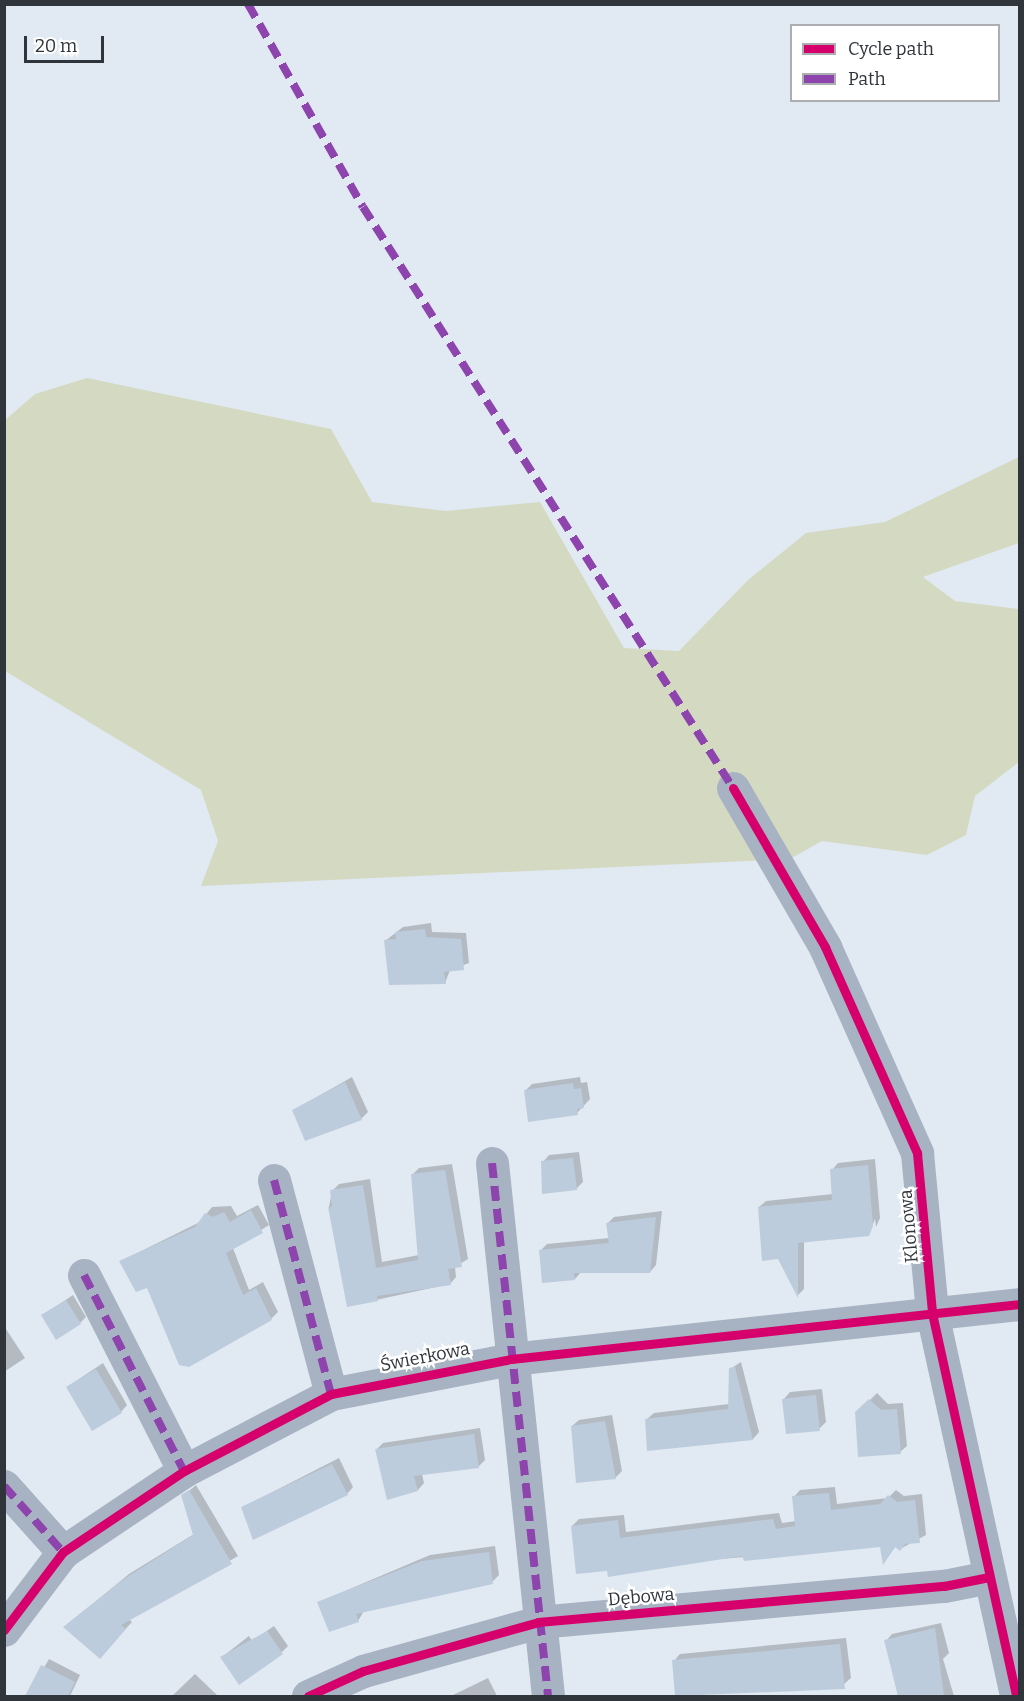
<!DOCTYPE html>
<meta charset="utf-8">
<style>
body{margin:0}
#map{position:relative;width:1024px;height:1701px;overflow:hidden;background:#e1e9f2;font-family:Bitter,serif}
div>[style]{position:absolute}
.green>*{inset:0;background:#d4dac2}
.shadow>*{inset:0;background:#0003}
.building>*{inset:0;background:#bdccdd}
.minor>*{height:33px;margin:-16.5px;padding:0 16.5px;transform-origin:16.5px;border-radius:16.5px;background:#a7b3c2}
.quiet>*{height:8px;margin-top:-4px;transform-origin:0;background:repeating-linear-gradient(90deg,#8e44ad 0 15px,transparent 0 23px)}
.cycleway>*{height:9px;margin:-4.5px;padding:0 4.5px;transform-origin:4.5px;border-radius:4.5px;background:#d6006c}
span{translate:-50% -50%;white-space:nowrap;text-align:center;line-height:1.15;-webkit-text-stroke:5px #fff;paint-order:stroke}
.street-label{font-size:18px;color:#30353c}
.frame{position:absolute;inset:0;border:6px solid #30353c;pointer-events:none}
.legend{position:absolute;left:790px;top:24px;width:210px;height:78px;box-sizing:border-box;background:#fff;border:2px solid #acaeb1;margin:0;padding:8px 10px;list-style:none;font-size:18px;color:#30353c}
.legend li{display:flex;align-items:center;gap:12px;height:30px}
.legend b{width:30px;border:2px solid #acaeb1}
.scale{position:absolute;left:24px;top:36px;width:80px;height:27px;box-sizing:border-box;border:3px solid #30353c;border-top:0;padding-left:8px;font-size:18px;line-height:21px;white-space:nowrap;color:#30353c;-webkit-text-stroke:4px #fff;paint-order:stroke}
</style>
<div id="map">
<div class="green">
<i style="clip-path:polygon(87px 378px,331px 429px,372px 502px,446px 511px,540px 502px,624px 648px,679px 651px,748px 580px,806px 533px,885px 522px,1019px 457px,1019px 543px,923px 577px,955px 601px,1019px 609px,1019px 762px,975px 796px,966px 835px,927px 855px,822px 841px,790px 859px,201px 886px,218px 841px,201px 790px,5px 671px,4px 421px,35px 394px)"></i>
</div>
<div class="shadow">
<i style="clip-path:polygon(431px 923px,432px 932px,466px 933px,469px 963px,450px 970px,445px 983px,385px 941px,403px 927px)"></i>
<i style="clip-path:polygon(352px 1077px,368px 1112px,361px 1119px,294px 1110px)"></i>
<i style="clip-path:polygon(580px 1077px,581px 1083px,587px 1082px,590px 1099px,577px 1113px,525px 1091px,532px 1084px)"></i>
<i style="clip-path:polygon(579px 1152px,583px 1182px,576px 1189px,543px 1162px,549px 1155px)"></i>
<i style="clip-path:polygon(875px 1159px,880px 1218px,876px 1227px,875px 1219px,869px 1234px,804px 1241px,804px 1289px,798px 1295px,759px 1207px,766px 1201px,833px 1194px,832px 1170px,838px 1163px)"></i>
<i style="clip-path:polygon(452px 1164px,468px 1259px,455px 1267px,456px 1277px,450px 1284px,348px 1306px,329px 1207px,332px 1191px,339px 1184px,370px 1179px,382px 1262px,419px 1255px,412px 1175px,419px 1168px)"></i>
<i style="clip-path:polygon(258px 1205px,269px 1225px,233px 1248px,249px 1290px,263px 1282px,278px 1312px,271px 1319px,148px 1286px,121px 1261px,200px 1222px,212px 1207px,231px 1206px,237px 1216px)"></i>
<i style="clip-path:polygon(662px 1211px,656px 1265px,650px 1272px,582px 1271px,575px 1279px,540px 1251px,547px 1244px,609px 1238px,607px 1224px,614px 1217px)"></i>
<i style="clip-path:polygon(73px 1295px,86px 1317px,80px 1323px,43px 1315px)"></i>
<i style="clip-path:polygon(4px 1326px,25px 1358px,4px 1372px)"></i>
<i style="clip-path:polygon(741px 1362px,759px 1432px,753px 1439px,647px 1419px,654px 1413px,729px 1404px,730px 1369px)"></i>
<i style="clip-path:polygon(103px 1363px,127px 1405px,121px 1412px,67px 1387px)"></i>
<i style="clip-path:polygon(822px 1389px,826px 1422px,819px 1429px,784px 1399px,790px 1392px)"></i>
<i style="clip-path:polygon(877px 1393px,888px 1404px,903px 1403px,907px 1446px,900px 1452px,857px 1413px)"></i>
<i style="clip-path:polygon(612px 1415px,622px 1471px,615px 1478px,572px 1426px,579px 1420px)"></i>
<i style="clip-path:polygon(480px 1428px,485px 1460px,478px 1467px,422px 1474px,424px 1483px,418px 1490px,376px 1450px,383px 1443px)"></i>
<i style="clip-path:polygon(339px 1458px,353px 1487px,347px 1494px,243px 1507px)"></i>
<i style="clip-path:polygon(196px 1485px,238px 1556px,129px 1619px,132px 1622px,106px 1650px,72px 1621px,129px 1574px,194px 1534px,183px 1496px)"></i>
<i style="clip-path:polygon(835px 1487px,837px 1504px,888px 1498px,896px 1490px,904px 1496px,922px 1494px,926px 1535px,900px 1549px,896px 1546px,884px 1562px,881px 1545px,608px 1569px,572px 1526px,579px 1519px,624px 1515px,626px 1532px,779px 1513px,782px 1523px,796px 1521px,794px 1497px,800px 1490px)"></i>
<i style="clip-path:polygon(495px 1546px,499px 1575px,492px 1582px,364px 1611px,358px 1621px,319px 1602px,430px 1555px)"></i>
<i style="clip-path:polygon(941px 1623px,949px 1653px,943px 1659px,954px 1696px,898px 1696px,886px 1641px,892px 1634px)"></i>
<i style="clip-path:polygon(274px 1626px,288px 1646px,282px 1652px,222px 1657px,249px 1636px,252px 1641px)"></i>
<i style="clip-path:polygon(846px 1638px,851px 1678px,844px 1684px,677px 1696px,674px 1661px,680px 1654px)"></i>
<i style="clip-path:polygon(49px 1659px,80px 1675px,70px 1696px,27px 1696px)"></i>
<i style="clip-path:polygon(195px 1674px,218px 1696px,172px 1696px)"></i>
<i style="clip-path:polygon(488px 1678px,497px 1696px,451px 1696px)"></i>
</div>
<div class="building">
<i style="clip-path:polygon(425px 929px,426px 937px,461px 939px,464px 970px,444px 972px,446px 984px,389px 985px,384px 940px,396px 939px,395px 932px)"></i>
<i style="clip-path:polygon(345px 1082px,362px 1120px,305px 1141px,292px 1110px)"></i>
<i style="clip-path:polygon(573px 1083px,574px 1089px,581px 1088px,584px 1108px,577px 1109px,578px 1115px,528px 1122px,524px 1090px)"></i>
<i style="clip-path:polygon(573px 1158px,577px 1190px,542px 1194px,541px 1161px)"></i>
<i style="clip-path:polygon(868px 1165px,873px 1226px,869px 1236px,798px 1243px,798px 1298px,778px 1259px,762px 1261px,758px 1207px,832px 1200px,830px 1169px)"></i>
<i style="clip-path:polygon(445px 1170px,462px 1267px,448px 1269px,451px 1285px,377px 1296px,378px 1301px,347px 1307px,328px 1207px,332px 1207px,330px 1190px,363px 1185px,376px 1268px,418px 1260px,411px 1174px)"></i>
<i style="clip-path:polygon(251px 1210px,263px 1233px,226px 1253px,243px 1295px,256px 1288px,272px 1320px,189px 1367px,179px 1365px,147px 1288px,136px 1292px,119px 1261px,195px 1227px,205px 1213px,213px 1217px,224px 1212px,230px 1222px)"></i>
<i style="clip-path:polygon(656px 1217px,650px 1273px,574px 1273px,575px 1280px,542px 1283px,539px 1250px,609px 1243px,606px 1223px)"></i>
<i style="clip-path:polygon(66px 1300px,81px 1324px,56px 1340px,41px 1315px)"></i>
<i style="clip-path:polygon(735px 1367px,753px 1440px,647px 1451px,645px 1419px,728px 1409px,729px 1368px)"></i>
<i style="clip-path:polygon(96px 1369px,122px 1413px,92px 1431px,66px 1387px)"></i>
<i style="clip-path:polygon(816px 1395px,820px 1431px,786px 1434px,782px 1399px)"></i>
<i style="clip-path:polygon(869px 1399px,881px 1410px,897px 1409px,901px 1454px,858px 1457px,855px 1412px)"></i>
<i style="clip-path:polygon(605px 1421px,616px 1479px,576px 1483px,571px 1426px)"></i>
<i style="clip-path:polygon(474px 1434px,479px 1468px,414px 1476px,418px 1491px,387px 1500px,375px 1449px)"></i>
<i style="clip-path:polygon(332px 1464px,348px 1495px,253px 1540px,241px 1507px)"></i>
<i style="clip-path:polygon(189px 1490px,232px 1564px,121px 1625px,126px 1629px,100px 1659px,63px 1627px,121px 1581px,193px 1535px,181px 1495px)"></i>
<i style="clip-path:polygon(829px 1493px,831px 1510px,880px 1504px,888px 1495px,897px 1502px,915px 1500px,920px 1543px,905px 1544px,900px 1551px,895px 1547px,883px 1565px,880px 1547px,744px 1561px,742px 1556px,608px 1577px,607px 1571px,576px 1574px,571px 1526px,618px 1520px,620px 1538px,773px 1519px,776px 1529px,795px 1526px,792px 1496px)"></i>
<i style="clip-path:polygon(489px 1552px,493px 1584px,356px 1614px,359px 1622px,329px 1632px,317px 1602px,422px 1561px)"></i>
<i style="clip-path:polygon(935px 1628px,944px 1696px,898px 1696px,884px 1640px)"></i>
<i style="clip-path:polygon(267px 1631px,283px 1654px,239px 1685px,220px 1657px)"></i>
<i style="clip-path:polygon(840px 1644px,845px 1689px,675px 1696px,672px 1660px)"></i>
<i style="clip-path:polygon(41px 1665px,75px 1682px,68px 1696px,25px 1696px)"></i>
</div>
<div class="minor">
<i style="left:733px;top:788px;width:184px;rotate:59.9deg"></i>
<i style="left:825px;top:947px;width:226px;rotate:65.9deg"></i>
<i style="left:917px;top:1153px;width:161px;rotate:84.6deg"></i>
<i style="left:932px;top:1313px;width:392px;rotate:77.6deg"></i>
<i style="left:492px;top:1163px;width:536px;rotate:84deg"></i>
<i style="left:274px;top:1180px;width:221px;rotate:75.1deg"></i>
<i style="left:84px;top:1275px;width:220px;rotate:63deg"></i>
<i style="left:4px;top:1486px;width:89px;rotate:48.2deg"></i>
<i style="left:4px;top:1630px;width:98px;rotate:-52.9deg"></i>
<i style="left:63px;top:1552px;width:146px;rotate:-33.8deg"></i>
<i style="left:184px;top:1471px;width:166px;rotate:-27.6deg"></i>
<i style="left:331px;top:1394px;width:183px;rotate:-11deg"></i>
<i style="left:511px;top:1359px;width:512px;rotate:-6.17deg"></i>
<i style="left:308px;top:1696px;width:60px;rotate:-24.4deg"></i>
<i style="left:363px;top:1671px;width:182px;rotate:-15.6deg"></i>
<i style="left:538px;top:1622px;width:408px;rotate:-5.1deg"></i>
<i style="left:944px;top:1586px;width:46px;rotate:-11.3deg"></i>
</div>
<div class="quiet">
<i style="left:248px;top:4px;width:233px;rotate:60.5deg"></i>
<i style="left:363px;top:207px;width:689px;rotate:57.51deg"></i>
<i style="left:492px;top:1163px;width:536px;rotate:84deg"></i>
<i style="left:274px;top:1180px;width:221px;rotate:75.1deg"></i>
<i style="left:84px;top:1275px;width:220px;rotate:63deg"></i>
<i style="left:4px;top:1486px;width:89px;rotate:48.2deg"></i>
</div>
<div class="cycleway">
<i style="left:733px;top:788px;width:184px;rotate:59.9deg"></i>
<i style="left:825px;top:947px;width:226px;rotate:65.9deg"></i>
<i style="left:917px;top:1153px;width:161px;rotate:84.6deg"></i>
<i style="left:932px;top:1313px;width:392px;rotate:77.6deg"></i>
<i style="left:4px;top:1630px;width:98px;rotate:-52.9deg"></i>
<i style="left:63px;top:1552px;width:146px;rotate:-33.8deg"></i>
<i style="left:184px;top:1471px;width:166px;rotate:-27.6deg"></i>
<i style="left:331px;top:1394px;width:183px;rotate:-11deg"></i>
<i style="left:511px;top:1359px;width:512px;rotate:-6.17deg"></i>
<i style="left:308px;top:1696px;width:60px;rotate:-24.4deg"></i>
<i style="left:363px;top:1671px;width:182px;rotate:-15.6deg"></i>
<i style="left:538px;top:1622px;width:408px;rotate:-5.1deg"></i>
<i style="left:944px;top:1586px;width:46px;rotate:-11.3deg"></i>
</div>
<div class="street-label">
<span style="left:909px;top:1226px;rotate:-95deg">Klonowa</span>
<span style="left:425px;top:1357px;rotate:-11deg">Świerkowa</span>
<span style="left:641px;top:1597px;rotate:-5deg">Dębowa</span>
</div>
<div class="frame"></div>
<ul class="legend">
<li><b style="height:8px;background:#d6006c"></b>Cycle path</li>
<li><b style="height:8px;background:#8e44ad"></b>Path</li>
</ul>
<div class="scale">20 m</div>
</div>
